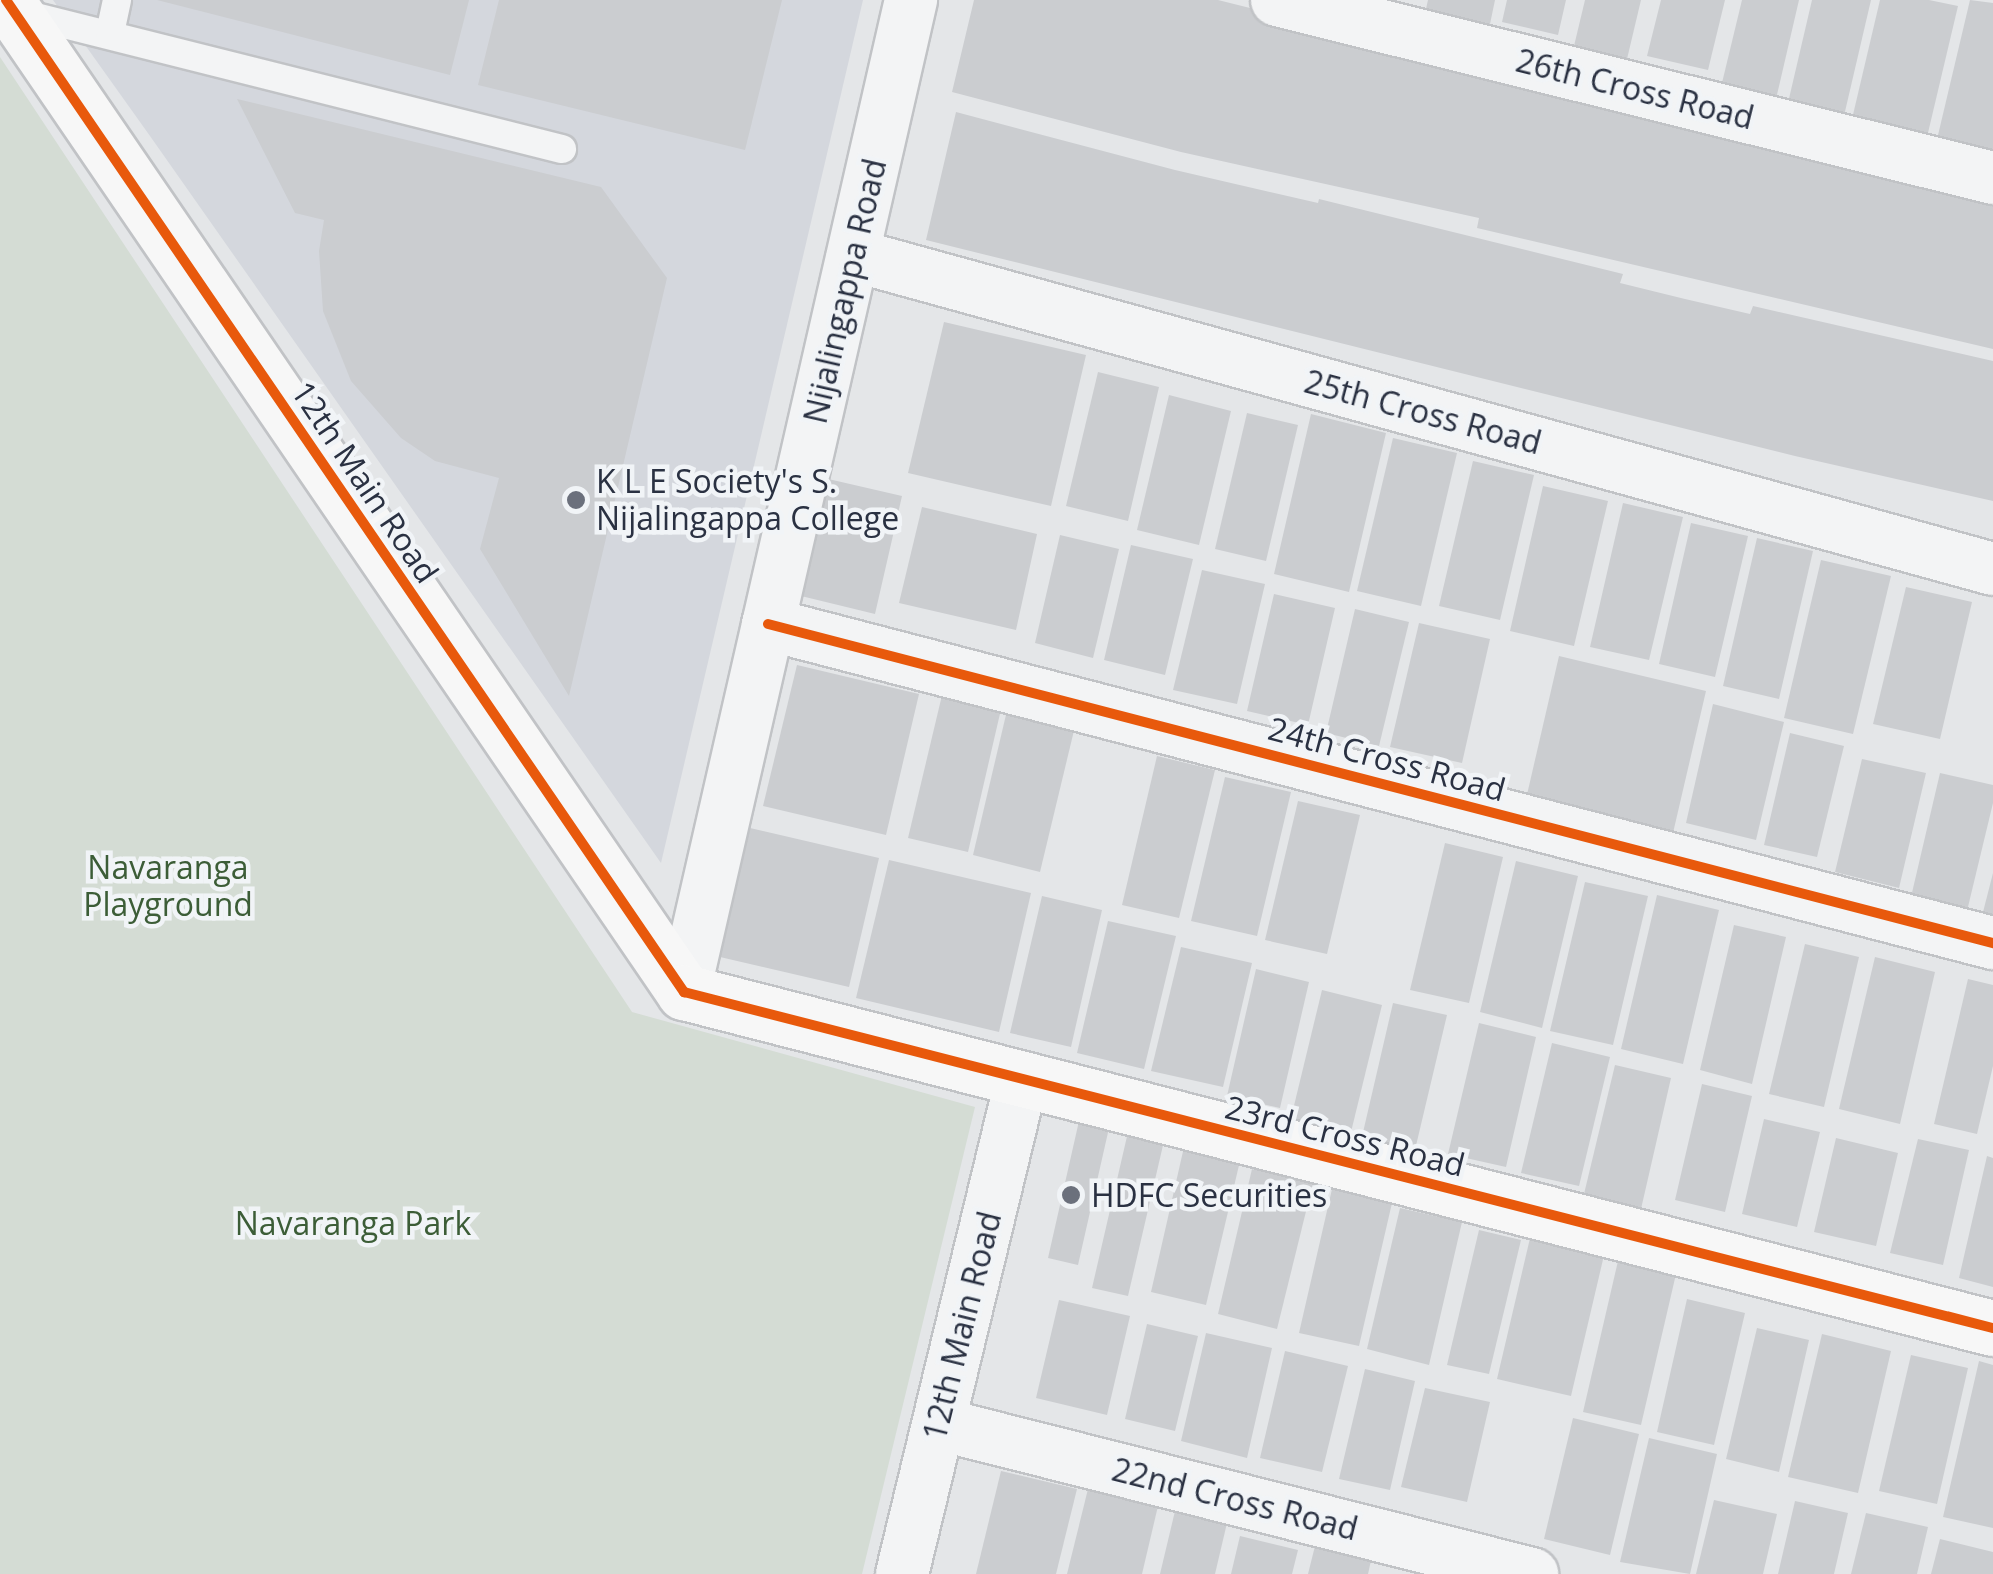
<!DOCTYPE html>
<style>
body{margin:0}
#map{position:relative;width:1993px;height:1574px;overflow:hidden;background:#e4e6e8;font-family:"Open Sans",sans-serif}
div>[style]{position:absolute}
.built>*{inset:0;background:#d4d7dd}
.green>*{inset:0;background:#d4dcd4}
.building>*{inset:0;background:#cbcdd0}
.roads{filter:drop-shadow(2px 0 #c1c3c6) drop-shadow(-2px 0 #c1c3c6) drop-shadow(0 2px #c1c3c6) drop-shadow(0 -2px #c1c3c6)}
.lane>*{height:28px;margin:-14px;padding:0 14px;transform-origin:14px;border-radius:14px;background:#f3f4f5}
.street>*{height:52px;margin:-26px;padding:0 26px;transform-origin:26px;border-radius:26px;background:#f3f4f5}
.secondary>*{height:55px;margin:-27.5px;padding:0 27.5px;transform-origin:27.5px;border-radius:27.5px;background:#f7f7f7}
.cycleway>*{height:10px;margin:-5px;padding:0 5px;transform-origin:5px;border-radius:5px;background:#e8590c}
.dots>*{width:28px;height:28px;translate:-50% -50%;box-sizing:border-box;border:5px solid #f1f4f7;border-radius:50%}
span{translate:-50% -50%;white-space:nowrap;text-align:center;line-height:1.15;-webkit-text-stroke:9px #f1f4f7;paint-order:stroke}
.street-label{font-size:32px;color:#2a3142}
.poi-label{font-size:32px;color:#2a3142}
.left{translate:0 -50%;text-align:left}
.park-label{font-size:32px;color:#3c5d37}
</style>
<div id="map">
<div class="built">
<i style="clip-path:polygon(53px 0,863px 0,661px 863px,150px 136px)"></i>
</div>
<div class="green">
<i style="clip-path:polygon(0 57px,632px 1012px,975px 1107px,862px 1574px,0 1574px)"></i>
</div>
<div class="building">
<i style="clip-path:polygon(157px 0,469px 0,450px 75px)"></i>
<i style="clip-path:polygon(499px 0,782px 0,745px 150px,478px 85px)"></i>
<i style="clip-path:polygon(974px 0,1218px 0,1440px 56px,1437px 68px,1993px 196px,1993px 349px,1477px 228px,1479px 218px,1181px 152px,952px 92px)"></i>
<i style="clip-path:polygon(1428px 0,1495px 0,1490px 24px,1426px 9px)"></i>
<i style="clip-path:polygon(1507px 0,1566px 0,1558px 35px,1502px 22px)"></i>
<i style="clip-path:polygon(1585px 0,1641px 0,1627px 59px,1574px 46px)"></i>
<i style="clip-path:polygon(1661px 0,1725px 0,1708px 70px,1647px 56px)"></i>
<i style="clip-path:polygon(1742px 0,1799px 0,1776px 99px,1721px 87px)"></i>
<i style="clip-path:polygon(1812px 0,1871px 0,1840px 133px,1784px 120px)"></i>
<i style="clip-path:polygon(1880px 0,1929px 0,1958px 6px,1923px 154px,1848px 136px)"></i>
<i style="clip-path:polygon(1970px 0,1993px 3px,1993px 167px,1934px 152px)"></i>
<i style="clip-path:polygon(237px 99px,601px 187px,667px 278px,569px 696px,480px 549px,499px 478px,435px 461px,401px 438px,351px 381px,323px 311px,319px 251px,324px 220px,295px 213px)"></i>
<i style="clip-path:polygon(956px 112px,1175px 170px,1318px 203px,1319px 199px,1623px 274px,1620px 283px,1685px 299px,1750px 314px,1753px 306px,1993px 361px,1993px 501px,1795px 456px,926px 240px)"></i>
<i style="clip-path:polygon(944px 322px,1086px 355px,1051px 506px,908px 473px)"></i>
<i style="clip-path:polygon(1098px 372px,1159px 387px,1128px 521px,1066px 506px)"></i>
<i style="clip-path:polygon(1169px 395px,1231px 411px,1199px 545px,1137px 530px)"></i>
<i style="clip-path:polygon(1247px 413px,1298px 425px,1266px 561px,1215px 549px)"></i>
<i style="clip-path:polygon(1311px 414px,1386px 433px,1349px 592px,1274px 574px)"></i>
<i style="clip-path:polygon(1393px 438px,1457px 453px,1421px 606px,1357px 591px)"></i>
<i style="clip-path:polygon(1473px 461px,1534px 475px,1500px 620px,1439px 606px)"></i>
<i style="clip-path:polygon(824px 478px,902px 496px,875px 614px,797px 595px)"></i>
<i style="clip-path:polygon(1543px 486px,1608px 501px,1574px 646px,1510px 631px)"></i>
<i style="clip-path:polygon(1623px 503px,1683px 517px,1649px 660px,1590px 647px)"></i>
<i style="clip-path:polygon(922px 507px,1037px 534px,1016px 630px,899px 603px)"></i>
<i style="clip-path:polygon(1691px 523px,1748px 536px,1715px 677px,1659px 664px)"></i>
<i style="clip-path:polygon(1060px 535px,1119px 549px,1093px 658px,1035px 643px)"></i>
<i style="clip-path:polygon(1757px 538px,1813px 551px,1779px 699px,1723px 686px)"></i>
<i style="clip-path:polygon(1131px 545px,1193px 559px,1165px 675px,1104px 660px)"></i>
<i style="clip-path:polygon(1821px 560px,1891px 576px,1853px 734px,1784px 718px)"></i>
<i style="clip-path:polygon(1202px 570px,1265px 584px,1237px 704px,1173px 690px)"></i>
<i style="clip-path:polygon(1906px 587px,1972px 602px,1940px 739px,1873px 724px)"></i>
<i style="clip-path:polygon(1274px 594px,1335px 608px,1308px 725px,1247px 711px)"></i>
<i style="clip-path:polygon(1355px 609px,1409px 622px,1379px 746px,1326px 733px)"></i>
<i style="clip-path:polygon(1419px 623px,1490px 639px,1462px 763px,1390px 747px)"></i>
<i style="clip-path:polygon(1559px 656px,1706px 691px,1673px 833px,1526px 799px)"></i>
<i style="clip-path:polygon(797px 665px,919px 694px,886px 835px,763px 806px)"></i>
<i style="clip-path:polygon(943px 691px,1002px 705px,968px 852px,908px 838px)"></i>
<i style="clip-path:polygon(1009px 702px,1077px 718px,1040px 872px,973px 855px)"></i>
<i style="clip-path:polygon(1713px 704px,1784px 722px,1756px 840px,1686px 823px)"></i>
<i style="clip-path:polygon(1790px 733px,1844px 746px,1817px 857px,1764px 845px)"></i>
<i style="clip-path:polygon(1157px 756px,1215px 770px,1179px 918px,1122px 905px)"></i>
<i style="clip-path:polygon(1862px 759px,1926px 773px,1899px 888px,1835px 872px)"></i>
<i style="clip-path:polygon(1940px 773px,1993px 785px,1993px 803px,1967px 911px,1911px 897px)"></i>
<i style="clip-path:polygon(1225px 777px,1291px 792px,1257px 936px,1191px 921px)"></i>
<i style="clip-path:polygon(1298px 801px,1360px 815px,1327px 954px,1265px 940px)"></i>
<i style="clip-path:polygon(750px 828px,879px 858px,849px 987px,720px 957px)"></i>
<i style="clip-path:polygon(1445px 843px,1503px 857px,1469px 1003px,1410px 990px)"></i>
<i style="clip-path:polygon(889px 860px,1031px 893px,999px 1032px,856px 998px)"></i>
<i style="clip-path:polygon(1516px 861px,1578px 876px,1542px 1028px,1480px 1012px)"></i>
<i style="clip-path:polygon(1993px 873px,1993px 918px,1982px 916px)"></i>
<i style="clip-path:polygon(1585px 882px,1648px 896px,1613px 1045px,1550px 1031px)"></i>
<i style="clip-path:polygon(1657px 895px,1719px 910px,1683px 1064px,1621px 1049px)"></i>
<i style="clip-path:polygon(1042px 896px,1102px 910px,1071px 1047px,1010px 1033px)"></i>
<i style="clip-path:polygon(1108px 921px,1176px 936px,1144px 1069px,1077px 1053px)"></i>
<i style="clip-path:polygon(1734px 925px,1786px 937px,1752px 1084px,1700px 1070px)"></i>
<i style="clip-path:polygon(1805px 944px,1859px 957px,1824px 1107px,1769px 1094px)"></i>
<i style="clip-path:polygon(1181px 947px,1252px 963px,1223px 1087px,1151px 1071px)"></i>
<i style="clip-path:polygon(1875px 957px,1935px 972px,1900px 1124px,1839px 1109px)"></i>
<i style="clip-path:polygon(1256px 969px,1309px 982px,1280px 1108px,1227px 1096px)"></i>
<i style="clip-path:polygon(1968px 979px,1993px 985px,1993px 1066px,1977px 1134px,1934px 1124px)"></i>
<i style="clip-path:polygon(1322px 990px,1382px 1005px,1351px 1132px,1291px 1118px)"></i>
<i style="clip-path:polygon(1393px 1003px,1447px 1015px,1414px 1154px,1361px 1141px)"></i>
<i style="clip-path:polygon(1479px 1023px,1536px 1037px,1506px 1167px,1448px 1154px)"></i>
<i style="clip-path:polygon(1552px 1043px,1610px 1057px,1579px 1186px,1521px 1173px)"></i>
<i style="clip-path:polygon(1615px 1065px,1671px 1078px,1641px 1209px,1584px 1194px)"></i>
<i style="clip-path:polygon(1702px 1084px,1752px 1096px,1725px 1212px,1675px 1200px)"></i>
<i style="clip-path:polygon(1764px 1119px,1820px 1132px,1797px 1227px,1742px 1214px)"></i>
<i style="clip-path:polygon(1079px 1121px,1109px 1128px,1078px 1265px,1048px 1258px)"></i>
<i style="clip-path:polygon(1128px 1132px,1164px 1141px,1128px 1296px,1092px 1288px)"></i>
<i style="clip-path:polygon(1836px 1138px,1898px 1153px,1876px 1246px,1814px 1232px)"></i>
<i style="clip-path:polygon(1918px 1139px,1969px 1150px,1943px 1265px,1890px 1253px)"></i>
<i style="clip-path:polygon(1184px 1147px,1240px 1161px,1206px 1305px,1151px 1292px)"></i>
<i style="clip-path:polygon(1987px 1156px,1993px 1158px,1993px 1287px,1959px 1278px)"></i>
<i style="clip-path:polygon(1252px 1169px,1313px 1183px,1277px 1329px,1218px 1314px)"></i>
<i style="clip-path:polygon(1332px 1189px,1392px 1203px,1359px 1346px,1299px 1333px)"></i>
<i style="clip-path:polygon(1400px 1208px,1462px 1222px,1429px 1365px,1367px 1349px)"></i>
<i style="clip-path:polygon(1479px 1230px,1521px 1240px,1489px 1374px,1447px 1365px)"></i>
<i style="clip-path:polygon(1531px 1234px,1605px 1251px,1571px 1396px,1497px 1379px)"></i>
<i style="clip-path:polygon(1618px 1261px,1676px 1274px,1641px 1425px,1583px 1412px)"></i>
<i style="clip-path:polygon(1687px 1299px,1745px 1313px,1714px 1445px,1657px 1432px)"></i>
<i style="clip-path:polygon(1059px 1300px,1130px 1316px,1107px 1415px,1036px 1398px)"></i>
<i style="clip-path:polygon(1147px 1324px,1198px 1336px,1175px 1431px,1125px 1419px)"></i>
<i style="clip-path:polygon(1757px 1328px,1809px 1340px,1779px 1472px,1726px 1459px)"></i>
<i style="clip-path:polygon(1206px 1333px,1272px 1348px,1247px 1458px,1181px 1441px)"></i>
<i style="clip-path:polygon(1822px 1334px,1891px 1351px,1858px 1493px,1788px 1477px)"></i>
<i style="clip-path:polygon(1285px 1351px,1348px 1366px,1322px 1472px,1260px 1458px)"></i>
<i style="clip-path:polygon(1911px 1355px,1968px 1368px,1937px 1504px,1879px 1491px)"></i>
<i style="clip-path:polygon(1979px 1361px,1993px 1365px,1993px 1528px,1943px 1517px)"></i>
<i style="clip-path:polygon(1365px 1369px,1415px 1381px,1390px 1490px,1339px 1479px)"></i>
<i style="clip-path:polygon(1425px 1388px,1490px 1402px,1467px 1502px,1401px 1487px)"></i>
<i style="clip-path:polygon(1573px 1418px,1639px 1434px,1610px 1555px,1544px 1539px)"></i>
<i style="clip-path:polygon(1649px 1438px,1717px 1454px,1690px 1574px,1620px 1562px)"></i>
<i style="clip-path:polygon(1001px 1471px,1077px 1489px,1056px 1574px,976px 1574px)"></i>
<i style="clip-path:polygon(1088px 1489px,1158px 1506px,1142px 1574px,1067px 1574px)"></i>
<i style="clip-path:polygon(1714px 1500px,1777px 1514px,1763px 1574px,1696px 1574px)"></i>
<i style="clip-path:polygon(1795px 1501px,1848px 1513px,1834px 1574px,1778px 1574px)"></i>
<i style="clip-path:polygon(1175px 1511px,1227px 1523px,1215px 1574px,1160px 1574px)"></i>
<i style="clip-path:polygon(1866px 1513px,1928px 1527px,1917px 1574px,1851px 1574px)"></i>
<i style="clip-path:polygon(1240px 1536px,1298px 1550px,1292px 1574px,1231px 1574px)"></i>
<i style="clip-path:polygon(1940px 1539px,1993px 1552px,1993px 1574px,1931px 1574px)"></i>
<i style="clip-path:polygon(1316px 1542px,1372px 1556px,1368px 1574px,1308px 1574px)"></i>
</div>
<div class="roads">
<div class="lane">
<i style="left:16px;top:12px;width:563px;rotate:14.09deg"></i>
<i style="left:110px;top:33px;width:34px;rotate:-78deg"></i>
</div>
<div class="street">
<i style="left:1277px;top:0;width:738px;rotate:13.96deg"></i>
<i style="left:853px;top:255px;width:1182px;rotate:15.4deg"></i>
<i style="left:768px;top:624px;width:1266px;rotate:14.6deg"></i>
<i style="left:684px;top:992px;width:1018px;rotate:-77.11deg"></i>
<i style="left:939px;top:1424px;width:612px;rotate:14.2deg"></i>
<i style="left:902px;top:1574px;width:510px;rotate:-76.4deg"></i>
</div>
<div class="secondary">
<i style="left:6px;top:0;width:1202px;rotate:55.65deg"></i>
<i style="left:684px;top:992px;width:1351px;rotate:14.4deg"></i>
</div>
</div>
<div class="cycleway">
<i style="left:6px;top:0;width:1202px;rotate:55.65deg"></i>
<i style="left:684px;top:992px;width:1351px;rotate:14.4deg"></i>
<i style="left:768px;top:624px;width:1266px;rotate:14.6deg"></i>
</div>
<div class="dots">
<i style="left:576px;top:500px;background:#6b707c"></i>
<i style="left:1071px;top:1195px;background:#6b707c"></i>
</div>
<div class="street-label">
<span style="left:1635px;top:89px;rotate:14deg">26th Cross Road</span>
<span style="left:845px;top:291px;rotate:-77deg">Nijalingappa Road</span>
<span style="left:1423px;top:412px;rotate:15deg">25th Cross Road</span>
<span style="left:365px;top:482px;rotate:56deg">12th Main Road</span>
<span style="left:1387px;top:759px;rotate:15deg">24th Cross Road</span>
<span style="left:1345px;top:1136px;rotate:14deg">23rd Cross Road</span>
<span style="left:962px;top:1326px;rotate:-76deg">12th Main Road</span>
<span style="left:1235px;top:1499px;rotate:14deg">22nd Cross Road</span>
</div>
<div class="poi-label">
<span class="left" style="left:596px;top:500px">K L E Society's S.<br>Nijalingappa College</span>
<span class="left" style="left:1091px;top:1195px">HDFC Securities</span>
</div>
<div class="park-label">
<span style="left:168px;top:886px">Navaranga<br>Playground</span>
<span style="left:353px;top:1223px">Navaranga Park</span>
</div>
</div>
